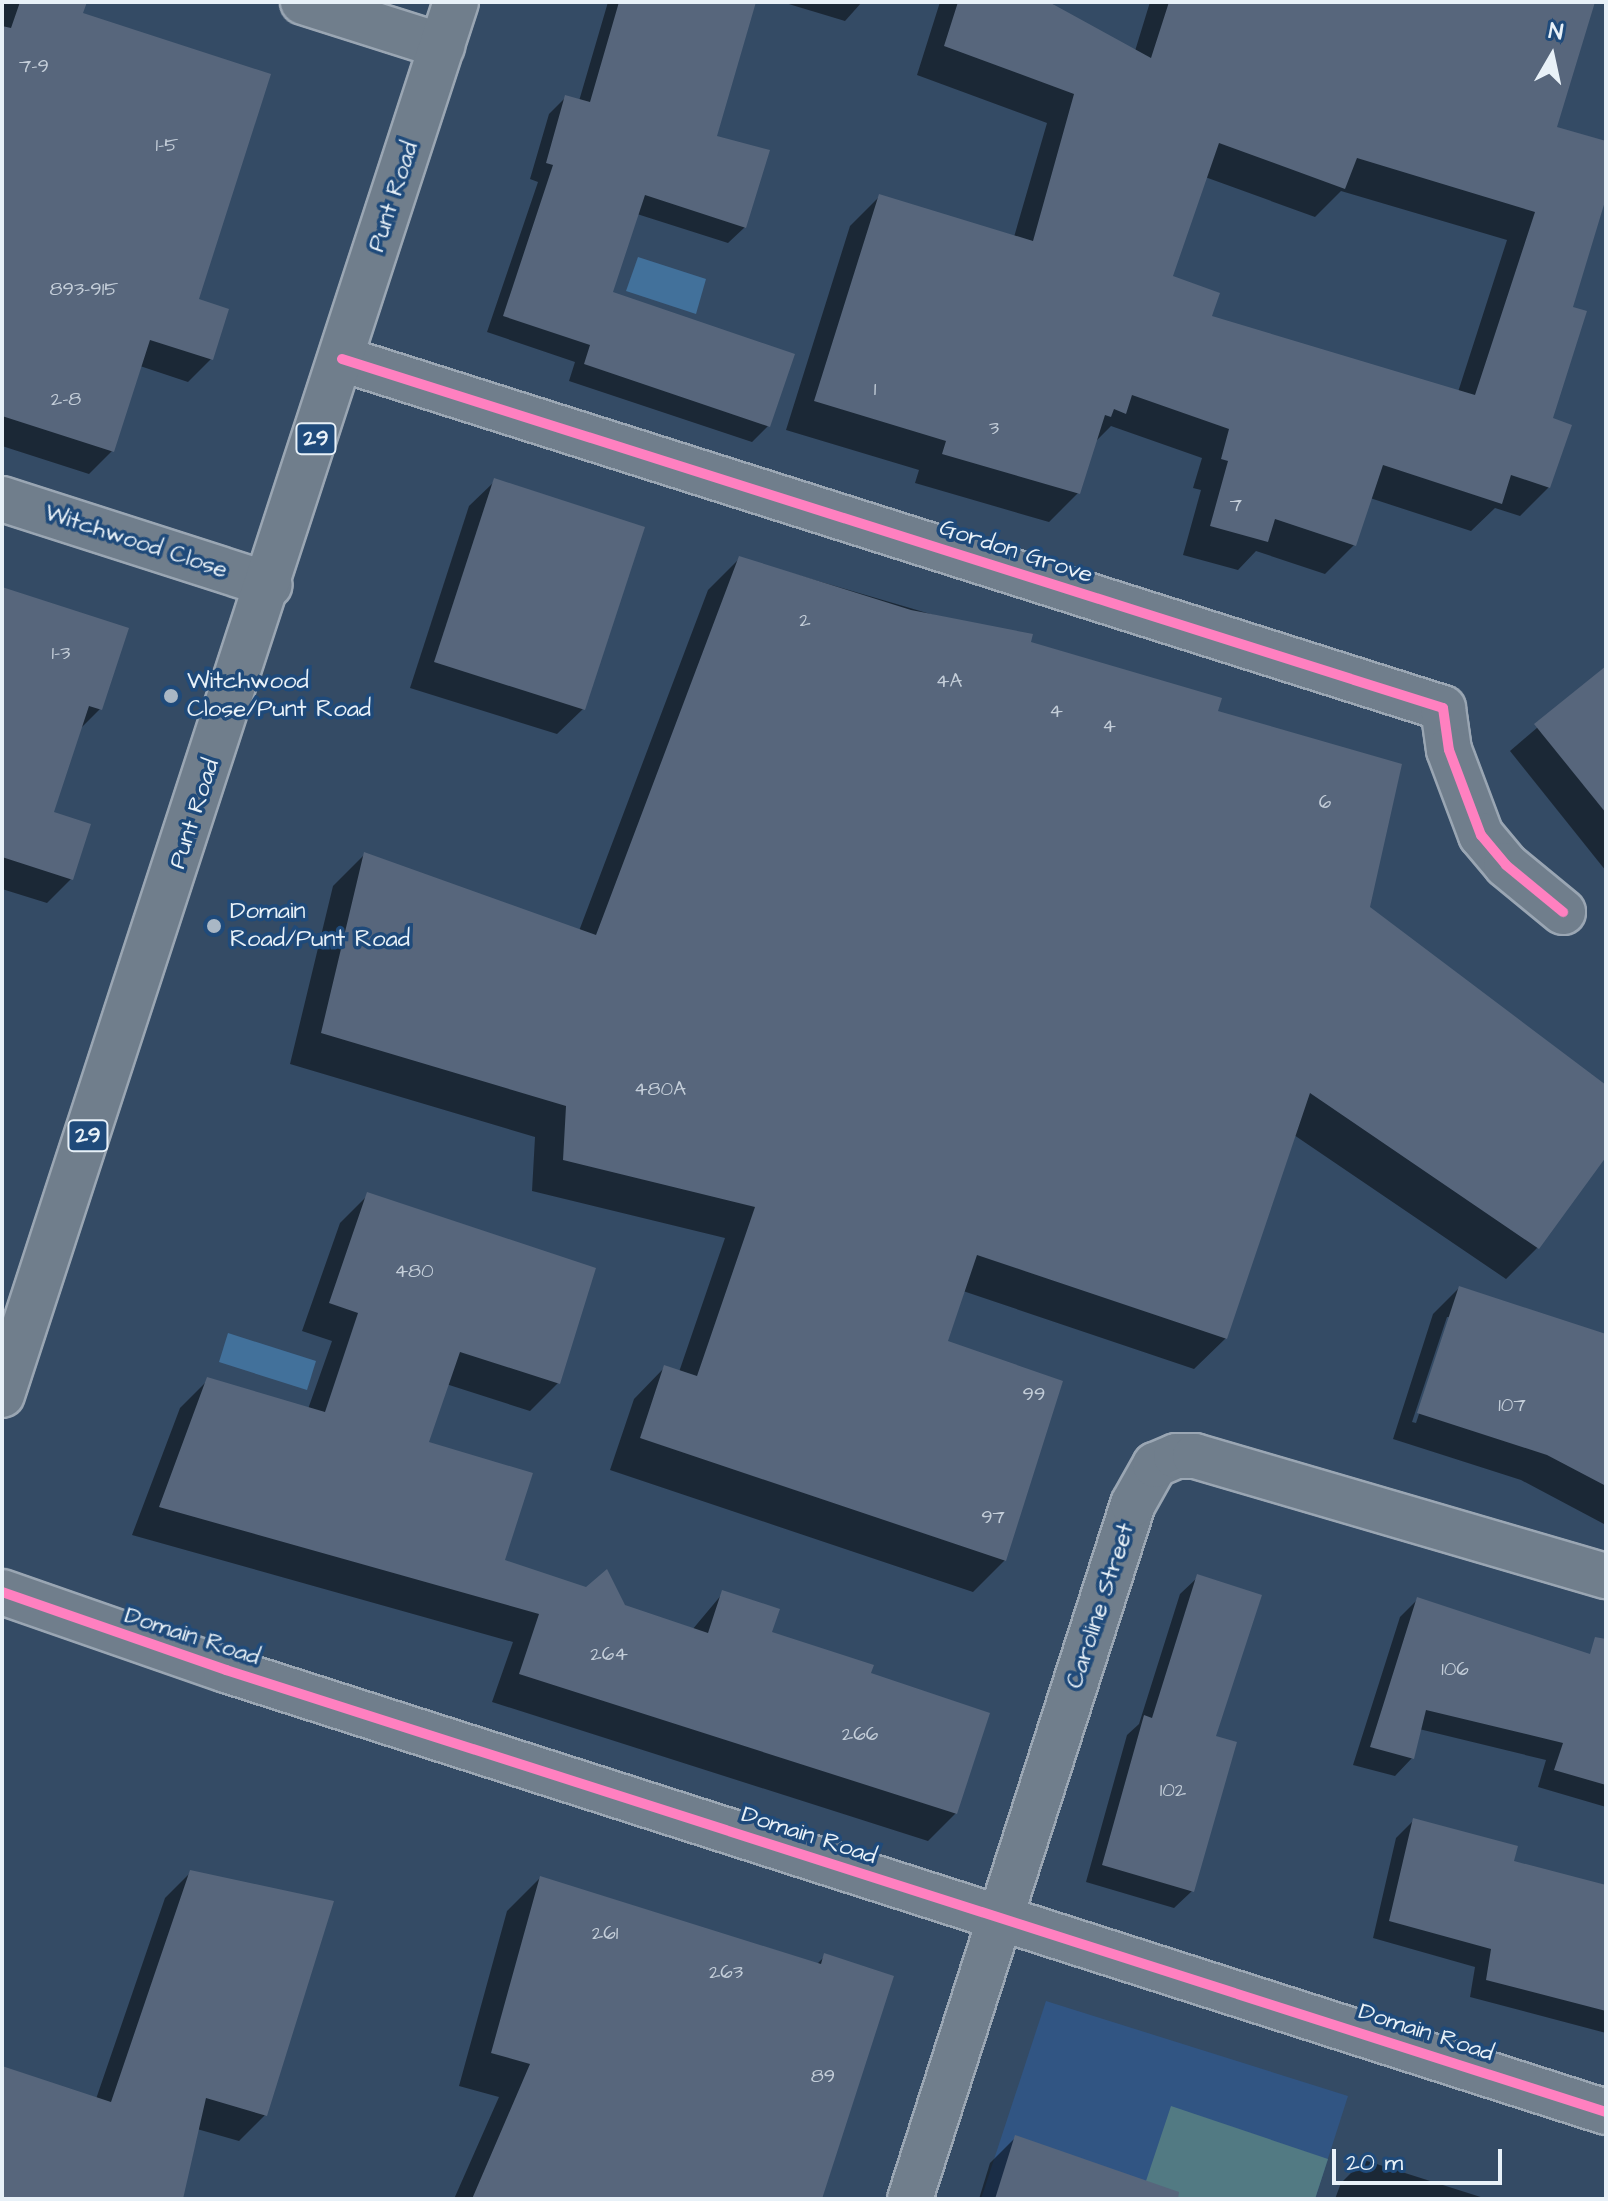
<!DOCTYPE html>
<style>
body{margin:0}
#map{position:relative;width:1608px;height:2201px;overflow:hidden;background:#344b65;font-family:"Architects Daughter",sans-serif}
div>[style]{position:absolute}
.built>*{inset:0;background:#315583}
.green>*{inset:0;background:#527a83}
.water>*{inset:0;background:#42719b}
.shadow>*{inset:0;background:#0007}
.building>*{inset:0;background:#57667c}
.roads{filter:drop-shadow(2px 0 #9aa6b3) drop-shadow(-2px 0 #9aa6b3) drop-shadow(0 2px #9aa6b3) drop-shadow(0 -2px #9aa6b3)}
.minor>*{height:44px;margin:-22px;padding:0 22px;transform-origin:22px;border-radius:22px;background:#707e8c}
.tertiary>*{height:44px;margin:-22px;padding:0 22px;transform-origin:22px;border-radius:22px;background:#707e8c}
.trunk>*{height:44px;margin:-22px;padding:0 22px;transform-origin:22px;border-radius:22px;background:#707e8c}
.cycleway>*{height:10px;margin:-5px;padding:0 5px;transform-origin:5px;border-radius:5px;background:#ff80c0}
.dots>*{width:22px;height:22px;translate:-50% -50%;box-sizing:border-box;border:4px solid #1f4a7a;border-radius:50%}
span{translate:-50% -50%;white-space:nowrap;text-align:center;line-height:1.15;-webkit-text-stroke:7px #1f4a7a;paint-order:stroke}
.number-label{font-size:20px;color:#c4ced9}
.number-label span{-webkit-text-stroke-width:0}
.shield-label span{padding:2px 6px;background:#1f4a7a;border:2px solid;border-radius:6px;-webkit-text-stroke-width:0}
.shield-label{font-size:22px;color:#e8f1f8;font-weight:700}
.street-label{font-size:24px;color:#e8f1f8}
.poi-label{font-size:24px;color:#e8f1f8}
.left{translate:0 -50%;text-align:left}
.frame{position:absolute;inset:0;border:4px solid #e8f1f8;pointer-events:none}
.north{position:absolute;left:1512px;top:16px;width:80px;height:80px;-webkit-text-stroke:6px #1f4a7a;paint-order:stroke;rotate:9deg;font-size:22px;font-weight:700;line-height:32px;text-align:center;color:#e8f1f8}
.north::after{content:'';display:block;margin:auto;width:28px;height:36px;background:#e8f1f8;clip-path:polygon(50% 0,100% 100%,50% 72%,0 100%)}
.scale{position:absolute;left:1332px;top:2149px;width:170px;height:36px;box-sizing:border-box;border:4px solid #e8f1f8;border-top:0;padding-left:10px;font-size:24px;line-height:28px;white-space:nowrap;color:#e8f1f8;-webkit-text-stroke:6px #1f4a7a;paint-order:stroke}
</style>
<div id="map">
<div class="built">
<i style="clip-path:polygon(1046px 2001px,1348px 2096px,1315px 2199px,981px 2199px)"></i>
</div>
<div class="green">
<i style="clip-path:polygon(1171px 2106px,1328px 2159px,1315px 2199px,1140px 2199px)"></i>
</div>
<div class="water">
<i style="clip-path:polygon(638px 257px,706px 279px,696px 314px,626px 291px)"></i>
<i style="clip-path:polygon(228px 1333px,316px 1361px,307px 1390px,219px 1362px)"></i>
</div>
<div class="shadow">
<i style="clip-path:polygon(2px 2px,63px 2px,80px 14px,196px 300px,211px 359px,188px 382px,140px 366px,112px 451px,89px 474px,2px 446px)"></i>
<i style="clip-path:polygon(608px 2px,754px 2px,715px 137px,745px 227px,728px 243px,637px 214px,611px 294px,768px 426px,752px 442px,569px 381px,575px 362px,487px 332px,538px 182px,530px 179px,549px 114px,566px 97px,579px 101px)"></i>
<i style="clip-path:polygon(782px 2px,862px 2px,845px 21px)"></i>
<i style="clip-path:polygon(evenodd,940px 2px,1054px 2px,1053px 6px,1135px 51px,1150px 2px,1592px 2px,1554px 128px,1606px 143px,1606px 192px,1571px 308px,1551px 420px,1549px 487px,1520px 516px,1495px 508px,1471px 531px,1370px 498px,1354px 545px,1325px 574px,1256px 551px,1238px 570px,1183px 555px,1201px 490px,1193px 488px,1202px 458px,1111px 426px,1096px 441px,1078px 493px,1049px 522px,915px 483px,919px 470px,786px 430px,850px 226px,879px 197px,1014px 237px,1047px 123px,917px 75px,940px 2px,1205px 177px,1315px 217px,1341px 191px,1507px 240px,1458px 392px,1210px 318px,1170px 277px,1205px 177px)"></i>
<i style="clip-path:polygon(495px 481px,583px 709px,557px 734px,410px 688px,469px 506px)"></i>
<i style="clip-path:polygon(740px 558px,1029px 643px,1216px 712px,1368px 908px,1606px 1088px,1606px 1154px,1537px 1248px,1506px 1279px,1294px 1135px,1226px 1338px,1194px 1369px,963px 1291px,946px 1342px,1005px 1560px,973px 1592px,610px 1470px,634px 1399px,665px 1367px,679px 1372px,725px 1238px,532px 1191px,535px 1137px,290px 1064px,333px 886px,365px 854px,579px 931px,708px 590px)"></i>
<i style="clip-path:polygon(2px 589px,100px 709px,78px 731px,52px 813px,71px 879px,47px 903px,2px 889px)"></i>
<i style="clip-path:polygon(1606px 669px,1606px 871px,1510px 751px)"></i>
<i style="clip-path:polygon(368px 1195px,558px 1383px,530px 1411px,446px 1384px,426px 1444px,502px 1561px,692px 1630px,723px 1593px,770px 1633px,868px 1675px,956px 1813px,928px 1841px,492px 1702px,513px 1642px,132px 1535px,180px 1408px,208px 1380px,308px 1409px,332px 1341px,302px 1331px,340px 1223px)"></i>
<i style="clip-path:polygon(evenodd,1459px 1288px,1604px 1335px,1606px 1331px,1604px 1524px,1521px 1480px,1393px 1439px,1433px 1314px,1459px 1288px,1447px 1317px,1451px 1317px,1416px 1423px,1412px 1422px,1447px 1317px)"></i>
<i style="clip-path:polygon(1198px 1577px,1213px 1738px,1192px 1891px,1174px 1908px,1086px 1882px,1127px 1735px,1139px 1724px,1180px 1594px)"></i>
<i style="clip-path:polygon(1418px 1599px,1606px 1660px,1606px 1807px,1538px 1787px,1546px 1760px,1419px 1729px,1412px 1758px,1395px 1776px,1353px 1765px,1400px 1617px)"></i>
<i style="clip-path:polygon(1414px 1820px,1512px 1862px,1606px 1887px,1606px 2033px,1470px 1997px,1475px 1967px,1373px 1938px,1396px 1838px)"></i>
<i style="clip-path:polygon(191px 1872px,265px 2115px,239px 2141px,197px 2129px,181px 2199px,2px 2199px,2px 2068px,96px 2099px,165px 1898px)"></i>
<i style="clip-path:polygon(540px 1878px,816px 1965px,825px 1956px,819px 2199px,454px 2199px,499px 2097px,459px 2086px,507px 1911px)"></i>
<i style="clip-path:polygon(1016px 2137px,1105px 2199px,979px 2199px,990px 2163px)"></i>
<i style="clip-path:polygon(1364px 2160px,1487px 2199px,1335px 2199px,1341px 2183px)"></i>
</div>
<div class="building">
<i style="clip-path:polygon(20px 2px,87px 2px,83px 13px,271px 74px,199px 299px,229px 309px,213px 360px,150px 340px,114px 452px,2px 416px,2px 26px,11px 28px)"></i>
<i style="clip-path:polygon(619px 2px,756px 2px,717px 136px,770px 150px,746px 228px,645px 195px,613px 292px,795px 354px,770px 427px,584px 364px,590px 345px,503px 316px,553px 165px,546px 163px,565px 95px,590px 102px)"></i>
<i style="clip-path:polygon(evenodd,958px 2px,1049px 2px,1151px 58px,1169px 2px,1595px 2px,1557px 127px,1606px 141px,1606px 198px,1573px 307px,1587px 311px,1553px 418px,1572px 425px,1550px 488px,1511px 475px,1502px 504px,1383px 465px,1356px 546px,1275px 519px,1268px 542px,1210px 526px,1228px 461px,1221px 459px,1229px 429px,1132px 395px,1126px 414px,1114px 409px,1111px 417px,1105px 415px,1080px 494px,942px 454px,946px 441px,814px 401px,879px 194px,1033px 241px,1074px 94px,944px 46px,958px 2px,1219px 143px,1345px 189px,1357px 158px,1535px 212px,1475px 395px,1212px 316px,1220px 293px,1173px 276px,1219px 143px)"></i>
<i style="clip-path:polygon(494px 478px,645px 527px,585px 710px,434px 662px)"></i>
<i style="clip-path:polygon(739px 556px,911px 610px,1033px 634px,1031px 642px,1222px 698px,1218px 711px,1402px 764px,1370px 907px,1606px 1085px,1606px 1157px,1539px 1249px,1310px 1093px,1227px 1339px,977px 1255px,948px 1341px,1063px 1381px,1006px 1561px,640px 1438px,664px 1365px,697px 1376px,755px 1207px,563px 1160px,566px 1106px,321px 1033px,364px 852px,596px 935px)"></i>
<i style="clip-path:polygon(2px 587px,129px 628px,102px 710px,89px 706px,54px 812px,91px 824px,73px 880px,2px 857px)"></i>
<i style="clip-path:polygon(1606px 666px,1606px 813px,1534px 724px)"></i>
<i style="clip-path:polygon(367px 1192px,596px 1268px,560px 1384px,460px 1352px,429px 1442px,533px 1473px,505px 1560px,586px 1587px,607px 1569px,625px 1605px,708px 1633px,722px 1590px,780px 1609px,772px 1632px,874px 1665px,871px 1673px,990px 1713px,957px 1814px,519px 1674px,539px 1614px,159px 1507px,207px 1377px,325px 1412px,358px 1313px,329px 1303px)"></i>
<i style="clip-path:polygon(1459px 1286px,1606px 1334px,1606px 1486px,1547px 1455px,1417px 1413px)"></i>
<i style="clip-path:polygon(1197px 1574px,1262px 1595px,1216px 1736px,1237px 1742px,1194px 1892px,1102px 1865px,1144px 1715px,1152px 1718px)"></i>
<i style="clip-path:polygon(1417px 1597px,1590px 1654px,1595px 1637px,1606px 1639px,1606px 1785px,1554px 1770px,1563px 1743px,1426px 1710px,1414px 1759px,1370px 1747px)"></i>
<i style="clip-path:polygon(1413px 1818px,1518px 1846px,1514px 1861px,1606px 1885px,1606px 2011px,1486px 1980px,1491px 1949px,1389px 1921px)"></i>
<i style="clip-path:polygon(190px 1870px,334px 1901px,267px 2116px,206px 2098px,183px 2199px,2px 2199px,2px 2066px,111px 2102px)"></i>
<i style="clip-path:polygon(540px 1876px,821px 1964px,824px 1953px,894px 1976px,822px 2199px,472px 2199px,530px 2064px,491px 2053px)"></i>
<i style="clip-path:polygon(1015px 2135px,1179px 2192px,1178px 2199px,995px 2199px)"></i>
</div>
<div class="roads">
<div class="minor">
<i style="left:303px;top:2px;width:146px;rotate:17.6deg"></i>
<i style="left:342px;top:359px;width:1155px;rotate:17.59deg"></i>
<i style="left:1443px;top:708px;width:42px;rotate:81.9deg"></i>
<i style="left:1449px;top:750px;width:91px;rotate:69.4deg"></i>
<i style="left:1481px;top:835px;width:39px;rotate:50deg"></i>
<i style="left:1506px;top:865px;width:74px;rotate:39.5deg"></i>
<i style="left:2px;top:499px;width:281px;rotate:17.8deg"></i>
<i style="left:910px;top:2199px;width:730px;rotate:-72.21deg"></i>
<i style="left:1133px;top:1504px;width:45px;rotate:-60.6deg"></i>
<i style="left:1155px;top:1465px;width:23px;rotate:-23deg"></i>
<i style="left:1176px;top:1456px;width:19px"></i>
<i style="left:1195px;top:1456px;width:428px;rotate:16.3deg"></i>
</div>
<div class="tertiary">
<i style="left:2px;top:1592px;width:237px;rotate:19.2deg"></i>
<i style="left:226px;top:1670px;width:1449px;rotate:17.76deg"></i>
</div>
<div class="trunk">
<i style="left:2px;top:1395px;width:1465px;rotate:-71.95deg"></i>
</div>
</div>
<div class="cycleway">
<i style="left:342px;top:359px;width:1155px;rotate:17.59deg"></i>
<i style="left:1443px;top:708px;width:42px;rotate:81.9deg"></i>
<i style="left:1449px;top:750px;width:91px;rotate:69.4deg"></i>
<i style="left:1481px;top:835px;width:39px;rotate:50deg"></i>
<i style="left:1506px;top:865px;width:74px;rotate:39.5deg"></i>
<i style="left:2px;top:1592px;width:237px;rotate:19.2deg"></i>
<i style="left:226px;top:1670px;width:1449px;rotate:17.76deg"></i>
</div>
<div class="dots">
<i style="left:171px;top:696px;background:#a9b7c5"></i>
<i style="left:214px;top:926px;background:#a9b7c5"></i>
</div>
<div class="number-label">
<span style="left:34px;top:66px">7-9</span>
<span style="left:167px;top:145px">1-5</span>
<span style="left:84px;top:289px">893-915</span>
<span style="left:875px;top:389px">1</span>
<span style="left:66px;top:399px">2-8</span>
<span style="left:994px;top:428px">3</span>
<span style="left:1236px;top:505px">7</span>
<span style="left:805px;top:620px">2</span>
<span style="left:61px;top:653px">1-3</span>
<span style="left:949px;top:681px">4A</span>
<span style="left:1056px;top:711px">4</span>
<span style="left:1109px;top:726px">4</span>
<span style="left:1325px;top:802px">6</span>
<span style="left:660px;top:1089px">480A</span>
<span style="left:414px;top:1271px">480</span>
<span style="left:1034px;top:1394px">99</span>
<span style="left:1512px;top:1405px">107</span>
<span style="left:993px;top:1517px">97</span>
<span style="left:609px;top:1654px">264</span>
<span style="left:1455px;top:1669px">106</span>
<span style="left:860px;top:1734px">266</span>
<span style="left:1173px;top:1790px">102</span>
<span style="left:605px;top:1933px">261</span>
<span style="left:726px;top:1972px">263</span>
<span style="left:823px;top:2076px">89</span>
</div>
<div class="shield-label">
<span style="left:316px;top:439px">29</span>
<span style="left:88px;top:1136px">29</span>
</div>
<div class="street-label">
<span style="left:394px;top:197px;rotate:-72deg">Punt Road</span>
<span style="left:136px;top:542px;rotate:18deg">Witchwood Close</span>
<span style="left:1016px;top:552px;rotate:18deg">Gordon Grove</span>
<span style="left:195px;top:814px;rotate:-72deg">Punt Road</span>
<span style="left:1101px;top:1606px;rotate:-72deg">Caroline Street</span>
<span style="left:192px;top:1637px;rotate:18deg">Domain Road</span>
<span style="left:809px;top:1836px;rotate:18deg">Domain Road</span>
<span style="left:1426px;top:2033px;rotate:18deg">Domain Road</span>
</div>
<div class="poi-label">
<span class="left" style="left:187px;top:696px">Witchwood<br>Close/Punt Road</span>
<span class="left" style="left:230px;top:926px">Domain<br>Road/Punt Road</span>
</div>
<div class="frame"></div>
<div class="north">N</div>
<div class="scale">20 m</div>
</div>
